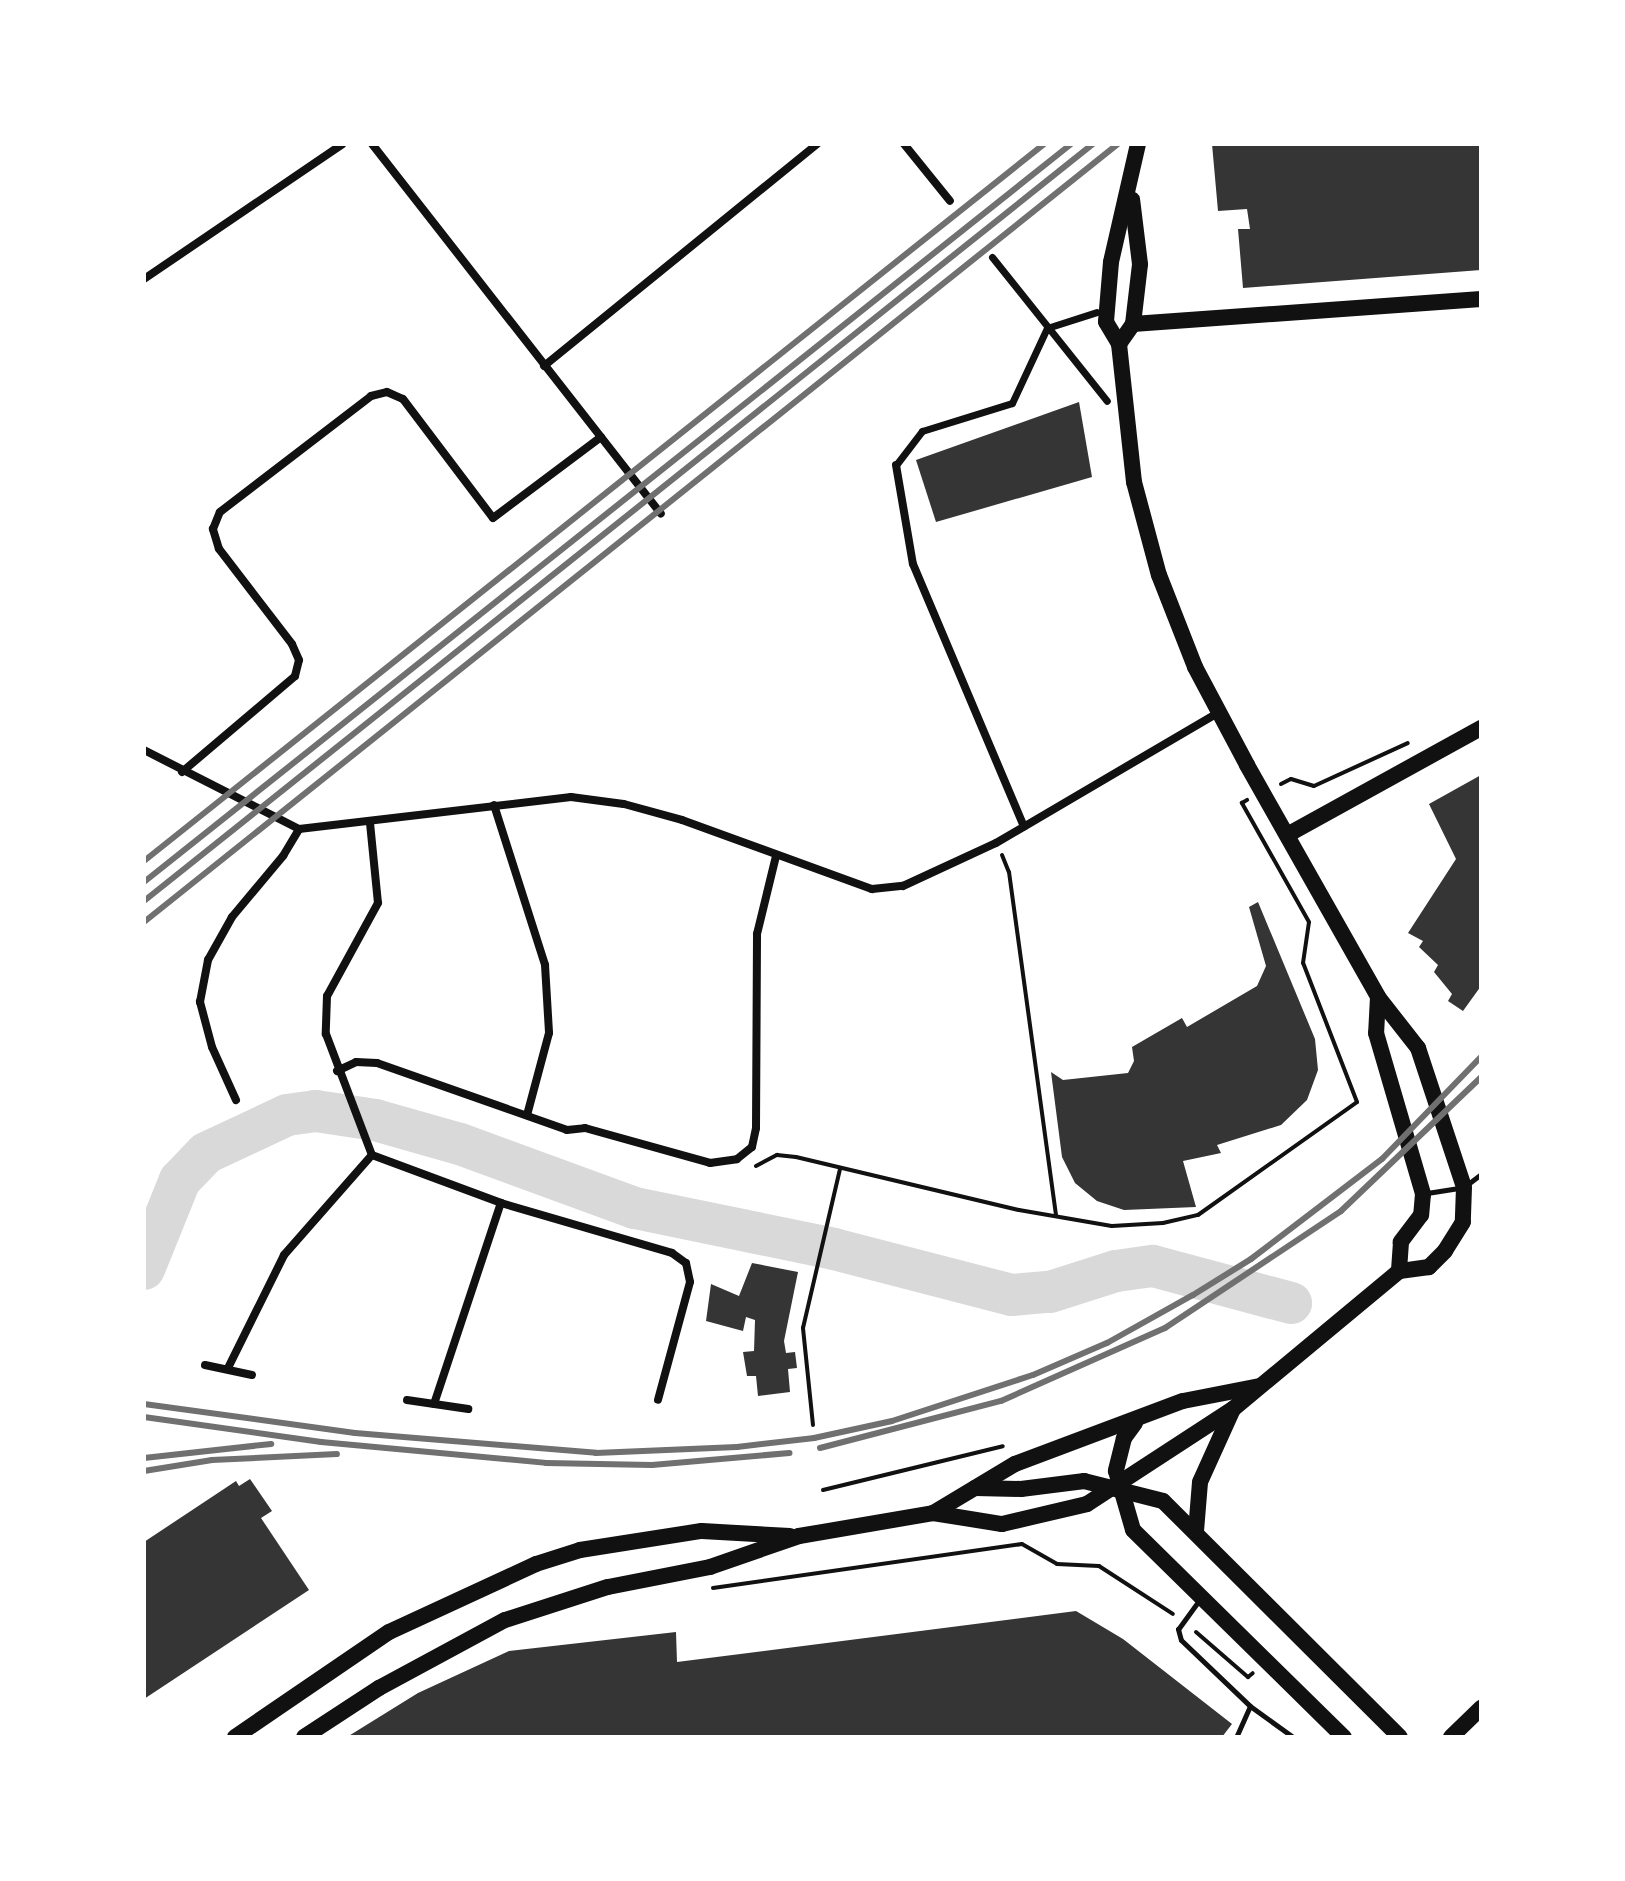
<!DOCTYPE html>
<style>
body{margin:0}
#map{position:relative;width:1625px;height:1881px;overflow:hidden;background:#fff;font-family:Overpass,sans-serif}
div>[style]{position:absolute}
.river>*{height:42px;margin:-21px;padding:0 21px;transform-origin:21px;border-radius:21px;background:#d9d9d9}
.building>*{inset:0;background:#353535}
.path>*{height:4px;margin:-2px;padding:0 2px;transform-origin:2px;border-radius:2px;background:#111}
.service>*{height:5px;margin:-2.5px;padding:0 2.5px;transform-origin:2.5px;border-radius:2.5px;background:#111}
.pedestrian>*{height:7px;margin:-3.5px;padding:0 3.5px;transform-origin:3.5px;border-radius:3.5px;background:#111}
.minor>*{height:8px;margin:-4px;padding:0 4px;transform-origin:4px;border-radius:4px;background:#111}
.primary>*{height:16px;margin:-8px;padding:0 8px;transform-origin:8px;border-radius:8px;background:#111}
.trunk>*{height:16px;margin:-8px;padding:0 8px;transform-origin:8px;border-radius:8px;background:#111}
.rail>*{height:6px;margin:-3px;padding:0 3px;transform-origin:3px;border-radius:3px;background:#707070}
span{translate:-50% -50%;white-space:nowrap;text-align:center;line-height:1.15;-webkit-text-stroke:8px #fff;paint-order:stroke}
.frame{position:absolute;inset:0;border:146px solid #fff;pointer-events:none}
</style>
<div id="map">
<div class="river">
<i style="left:144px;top:1269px;width:96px;rotate:-68deg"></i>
<i style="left:180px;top:1180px;width:37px;rotate:-46deg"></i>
<i style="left:206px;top:1153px;width:89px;rotate:-25.1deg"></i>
<i style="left:287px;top:1115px;width:29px;rotate:-8deg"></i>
<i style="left:316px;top:1111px;width:60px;rotate:8.7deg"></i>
<i style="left:375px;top:1120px;width:88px;rotate:15.8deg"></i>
<i style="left:460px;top:1144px;width:186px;rotate:20.1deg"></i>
<i style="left:635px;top:1208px;width:203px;rotate:11.6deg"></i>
<i style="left:834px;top:1249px;width:184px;rotate:14.5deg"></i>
<i style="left:1012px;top:1295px;width:38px;rotate:-5deg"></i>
<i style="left:1050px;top:1292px;width:69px;rotate:-17.7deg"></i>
<i style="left:1116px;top:1271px;width:37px;rotate:-8deg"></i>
<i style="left:1153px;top:1266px;width:143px;rotate:15deg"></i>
</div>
<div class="building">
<i style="clip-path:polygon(1212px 144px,1481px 144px,1481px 270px,1243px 288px,1238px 229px,1250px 229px,1247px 209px,1218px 211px)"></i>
<i style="clip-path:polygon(1079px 402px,1092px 477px,936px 522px,916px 460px)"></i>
<i style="clip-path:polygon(1481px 775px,1481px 986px,1463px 1011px,1448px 1001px,1452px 994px,1434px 972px,1438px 965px,1419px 947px,1423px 941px,1408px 933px,1456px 859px,1429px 804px)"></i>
<i style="clip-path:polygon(1258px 902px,1315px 1039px,1318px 1070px,1307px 1100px,1281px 1125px,1217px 1145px,1221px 1153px,1183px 1161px,1196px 1207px,1124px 1210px,1097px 1201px,1075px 1183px,1062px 1157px,1051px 1072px,1063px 1080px,1128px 1073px,1134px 1061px,1132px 1047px,1182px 1018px,1187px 1027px,1257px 986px,1266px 966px,1249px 907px)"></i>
<i style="clip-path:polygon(752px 1263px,798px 1272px,784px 1341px,786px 1353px,795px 1352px,797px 1368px,788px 1369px,790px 1392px,758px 1396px,756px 1376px,747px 1376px,743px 1352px,754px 1351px,755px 1320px,746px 1317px,743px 1331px,706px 1321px,711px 1284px,739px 1296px)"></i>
<i style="clip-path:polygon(250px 1479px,272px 1511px,261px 1518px,309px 1590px,144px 1699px,144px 1542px,236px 1481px,239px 1486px)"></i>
<i style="clip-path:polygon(1076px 1611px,1123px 1639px,1232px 1724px,1222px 1737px,347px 1737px,418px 1693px,509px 1651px,676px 1632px,677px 1662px)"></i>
</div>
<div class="path">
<i style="left:1281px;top:784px;width:11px;rotate:-27deg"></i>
<i style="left:1291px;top:779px;width:24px;rotate:17deg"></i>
<i style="left:1314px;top:786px;width:103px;rotate:-24.6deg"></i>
<i style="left:1002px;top:855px;width:18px;rotate:68deg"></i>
<i style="left:1009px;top:872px;width:347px;rotate:82.2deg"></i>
<i style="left:756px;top:1166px;width:24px;rotate:-28deg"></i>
<i style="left:777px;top:1155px;width:19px;rotate:6deg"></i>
<i style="left:796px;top:1157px;width:229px;rotate:13.4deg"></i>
<i style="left:1019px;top:1210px;width:94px;rotate:9.8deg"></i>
<i style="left:1112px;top:1226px;width:51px;rotate:-3.4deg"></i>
<i style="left:1163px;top:1223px;width:36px;rotate:-13deg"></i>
<i style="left:1198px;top:1215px;width:195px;rotate:-35.4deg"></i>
<i style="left:1357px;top:1102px;width:149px;rotate:-111.2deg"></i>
<i style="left:1303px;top:963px;width:41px;rotate:-81.7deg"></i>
<i style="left:1309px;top:922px;width:137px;rotate:-119.4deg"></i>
<i style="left:1242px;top:803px;width:6px;rotate:-31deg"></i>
<i style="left:813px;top:1425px;width:98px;rotate:-95.9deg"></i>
<i style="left:803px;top:1328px;width:163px;rotate:-76.9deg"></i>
<i style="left:823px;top:1490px;width:185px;rotate:-13.7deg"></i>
<i style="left:713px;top:1588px;width:312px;rotate:-8.1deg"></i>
<i style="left:1022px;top:1544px;width:40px;rotate:29.7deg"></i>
<i style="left:1057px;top:1564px;width:42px;rotate:2.7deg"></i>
<i style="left:1099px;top:1566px;width:88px;rotate:33deg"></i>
<i style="left:1196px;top:1632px;width:69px;rotate:40.9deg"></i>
<i style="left:1248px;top:1677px;width:6px;rotate:-39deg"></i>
</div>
<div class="service">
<i style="left:1427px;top:1193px;width:37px;rotate:-9deg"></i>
<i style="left:1464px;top:1187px;width:21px;rotate:-37deg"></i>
<i style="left:1200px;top:1599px;width:37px;rotate:126deg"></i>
<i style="left:1178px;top:1629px;width:11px;rotate:75deg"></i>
<i style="left:1181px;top:1640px;width:95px;rotate:43.7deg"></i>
<i style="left:1250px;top:1706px;width:34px;rotate:114deg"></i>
<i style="left:1250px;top:1706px;width:53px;rotate:35.8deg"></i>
</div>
<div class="pedestrian">
<i style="left:992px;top:257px;width:184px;rotate:51.4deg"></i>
<i style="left:896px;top:465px;width:43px;rotate:-52.6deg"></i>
<i style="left:922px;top:431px;width:94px;rotate:-17.3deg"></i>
<i style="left:1012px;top:403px;width:83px;rotate:-65deg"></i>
<i style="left:1047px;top:328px;width:52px;rotate:-17.7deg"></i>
</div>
<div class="minor">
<i style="left:372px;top:144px;width:469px;rotate:52deg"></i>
<i style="left:904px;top:144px;width:73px;rotate:51.1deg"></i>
<i style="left:144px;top:279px;width:240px;rotate:-34.2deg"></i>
<i style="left:544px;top:366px;width:352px;rotate:-39.1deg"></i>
<i style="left:896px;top:465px;width:100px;rotate:80.3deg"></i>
<i style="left:913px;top:564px;width:285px;rotate:67.1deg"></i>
<i style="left:144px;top:750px;width:174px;rotate:27deg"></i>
<i style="left:299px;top:829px;width:274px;rotate:-6.7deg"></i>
<i style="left:571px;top:797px;width:53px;rotate:7.5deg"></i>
<i style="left:624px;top:804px;width:60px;rotate:15.4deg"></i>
<i style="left:682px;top:820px;width:202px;rotate:20deg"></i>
<i style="left:872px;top:889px;width:31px;rotate:-6deg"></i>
<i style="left:903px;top:886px;width:102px;rotate:-24.8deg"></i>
<i style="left:996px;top:843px;width:259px;rotate:-30.4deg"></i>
<i style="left:182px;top:772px;width:148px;rotate:-40.3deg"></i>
<i style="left:295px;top:676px;width:16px;rotate:-76deg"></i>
<i style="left:299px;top:660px;width:17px;rotate:-114deg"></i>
<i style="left:292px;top:644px;width:120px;rotate:-127.5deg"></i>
<i style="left:219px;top:549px;width:21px;rotate:-107deg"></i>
<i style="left:213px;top:529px;width:18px;rotate:-68deg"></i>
<i style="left:220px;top:512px;width:190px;rotate:-37.5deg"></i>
<i style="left:371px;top:396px;width:16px;rotate:-14deg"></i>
<i style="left:387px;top:392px;width:17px;rotate:24deg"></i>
<i style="left:403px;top:399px;width:149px;rotate:52.9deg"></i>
<i style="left:493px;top:518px;width:135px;rotate:-36.9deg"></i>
<i style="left:494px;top:805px;width:168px;rotate:72.3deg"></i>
<i style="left:545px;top:965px;width:68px;rotate:86.6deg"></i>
<i style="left:549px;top:1033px;width:85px;rotate:105deg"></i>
<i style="left:370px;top:823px;width:80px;rotate:84.3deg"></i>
<i style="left:378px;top:903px;width:106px;rotate:118.7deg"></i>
<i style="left:327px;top:996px;width:38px;rotate:92deg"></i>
<i style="left:326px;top:1034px;width:129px;rotate:69.2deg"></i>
<i style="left:337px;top:1071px;width:21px;rotate:-25deg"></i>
<i style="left:356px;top:1062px;width:21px;rotate:3deg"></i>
<i style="left:377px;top:1063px;width:201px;rotate:19.4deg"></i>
<i style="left:567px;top:1130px;width:18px;rotate:-6deg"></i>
<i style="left:585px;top:1128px;width:130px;rotate:15.6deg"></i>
<i style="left:710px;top:1163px;width:27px;rotate:-8deg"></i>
<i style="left:737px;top:1159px;width:19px;rotate:-39deg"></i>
<i style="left:752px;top:1147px;width:19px;rotate:-78deg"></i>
<i style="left:756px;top:1128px;width:194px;rotate:-89.7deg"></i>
<i style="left:757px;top:934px;width:80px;rotate:-76.3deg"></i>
<i style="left:236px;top:1100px;width:58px;rotate:-114.4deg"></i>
<i style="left:212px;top:1047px;width:47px;rotate:-104.9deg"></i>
<i style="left:200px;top:1002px;width:43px;rotate:-79.2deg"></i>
<i style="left:208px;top:960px;width:49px;rotate:-60.8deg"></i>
<i style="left:232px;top:917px;width:80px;rotate:-50.1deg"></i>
<i style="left:283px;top:856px;width:31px;rotate:-59deg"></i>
<i style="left:372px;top:1155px;width:138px;rotate:20.4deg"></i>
<i style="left:501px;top:1203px;width:178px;rotate:16.3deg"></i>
<i style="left:672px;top:1253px;width:17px;rotate:36deg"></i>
<i style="left:686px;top:1263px;width:19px;rotate:78deg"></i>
<i style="left:690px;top:1282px;width:122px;rotate:105.2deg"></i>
<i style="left:205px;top:1365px;width:48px;rotate:12deg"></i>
<i style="left:228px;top:1368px;width:126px;rotate:-63.6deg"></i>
<i style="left:284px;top:1255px;width:133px;rotate:-48.7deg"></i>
<i style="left:407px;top:1400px;width:62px;rotate:8.4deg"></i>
<i style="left:434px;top:1404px;width:212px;rotate:-71.6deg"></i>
</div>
<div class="primary">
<i style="left:1133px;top:324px;width:349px;rotate:-4.1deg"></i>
<i style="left:1287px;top:835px;width:222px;rotate:-28.9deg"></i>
<i style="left:1451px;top:1737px;width:42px;rotate:-44deg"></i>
</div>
<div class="trunk">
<i style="left:1138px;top:144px;width:121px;rotate:102.9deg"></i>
<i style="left:1111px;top:262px;width:60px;rotate:94.8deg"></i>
<i style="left:1106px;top:322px;width:26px;rotate:59deg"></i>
<i style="left:1119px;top:344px;width:139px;rotate:83.8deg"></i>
<i style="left:1134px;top:482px;width:96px;rotate:75deg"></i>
<i style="left:1159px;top:575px;width:99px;rotate:68.6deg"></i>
<i style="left:1195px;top:667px;width:111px;rotate:62deg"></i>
<i style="left:1247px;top:765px;width:266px;rotate:60.5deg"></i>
<i style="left:1378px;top:997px;width:65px;rotate:51.9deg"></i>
<i style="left:1418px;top:1048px;width:146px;rotate:71.7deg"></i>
<i style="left:1464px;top:1187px;width:35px;rotate:92deg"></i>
<i style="left:1463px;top:1222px;width:34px;rotate:122deg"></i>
<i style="left:1445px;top:1251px;width:23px;rotate:135deg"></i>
<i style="left:1429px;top:1267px;width:30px;rotate:172deg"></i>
<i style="left:1119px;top:344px;width:24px;rotate:-55deg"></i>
<i style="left:1133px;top:324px;width:60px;rotate:-83.3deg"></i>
<i style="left:1140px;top:264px;width:65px;rotate:-97deg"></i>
<i style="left:1378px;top:997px;width:36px;rotate:93deg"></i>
<i style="left:1376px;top:1033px;width:168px;rotate:73.7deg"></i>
<i style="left:1423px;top:1194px;width:21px;rotate:95deg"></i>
<i style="left:1421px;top:1215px;width:34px;rotate:127deg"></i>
<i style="left:1401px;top:1242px;width:29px;rotate:94deg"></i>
<i style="left:1135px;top:1423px;width:19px;rotate:126deg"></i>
<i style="left:1124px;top:1438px;width:34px;rotate:104deg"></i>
<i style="left:1116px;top:1471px;width:61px;rotate:73.9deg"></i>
<i style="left:1133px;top:1530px;width:296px;rotate:44.5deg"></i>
<i style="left:975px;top:1488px;width:46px;rotate:1.2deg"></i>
<i style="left:1021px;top:1489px;width:64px;rotate:-7.2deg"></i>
<i style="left:1084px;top:1481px;width:81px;rotate:14.2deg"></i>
<i style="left:1163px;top:1501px;width:334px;rotate:44.9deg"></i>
<i style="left:933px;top:1513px;width:70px;rotate:9.1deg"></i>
<i style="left:1002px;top:1524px;width:87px;rotate:-13.2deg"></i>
<i style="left:1087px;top:1504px;width:174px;rotate:-33.1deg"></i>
<i style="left:1233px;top:1409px;width:216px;rotate:-39.7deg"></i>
<i style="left:1196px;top:1531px;width:49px;rotate:-85.3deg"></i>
<i style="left:1200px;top:1482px;width:80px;rotate:-65.7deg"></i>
<i style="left:235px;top:1737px;width:186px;rotate:-34.3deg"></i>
<i style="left:389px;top:1632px;width:162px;rotate:-24.8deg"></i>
<i style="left:536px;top:1564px;width:46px;rotate:-17.7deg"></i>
<i style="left:580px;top:1550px;width:123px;rotate:-8.9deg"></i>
<i style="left:702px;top:1531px;width:88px;rotate:3.3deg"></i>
<i style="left:304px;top:1737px;width:90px;rotate:-33.2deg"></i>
<i style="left:379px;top:1688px;width:143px;rotate:-28.4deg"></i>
<i style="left:505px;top:1620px;width:108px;rotate:-17.8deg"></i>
<i style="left:608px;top:1587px;width:104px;rotate:-11.1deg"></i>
<i style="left:710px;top:1567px;width:94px;rotate:-19.2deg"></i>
<i style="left:799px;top:1536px;width:136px;rotate:-9.7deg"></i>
<i style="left:933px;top:1513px;width:96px;rotate:-30.9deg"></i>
<i style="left:1015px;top:1464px;width:179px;rotate:-20.6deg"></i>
<i style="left:1183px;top:1401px;width:78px;rotate:-11deg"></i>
</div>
<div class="rail">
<i style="left:144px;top:861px;width:1151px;rotate:-38.54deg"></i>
<i style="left:144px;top:882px;width:1185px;rotate:-38.52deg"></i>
<i style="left:144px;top:901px;width:1214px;rotate:-38.58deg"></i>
<i style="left:144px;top:922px;width:1247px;rotate:-38.62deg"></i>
<i style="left:144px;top:1404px;width:213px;rotate:7.8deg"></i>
<i style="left:355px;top:1433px;width:242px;rotate:4.7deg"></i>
<i style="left:596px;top:1453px;width:141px;rotate:-2.4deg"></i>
<i style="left:737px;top:1447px;width:78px;rotate:-6.7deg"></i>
<i style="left:814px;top:1438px;width:80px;rotate:-12.3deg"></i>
<i style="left:892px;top:1421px;width:148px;rotate:-18.1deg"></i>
<i style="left:1033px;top:1375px;width:81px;rotate:-23.4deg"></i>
<i style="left:1107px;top:1343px;width:98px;rotate:-29.2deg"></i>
<i style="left:1193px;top:1295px;width:68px;rotate:-31.8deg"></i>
<i style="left:1251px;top:1259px;width:165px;rotate:-37.4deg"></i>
<i style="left:1382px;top:1159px;width:142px;rotate:-45.9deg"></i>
<i style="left:144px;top:1417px;width:179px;rotate:8deg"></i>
<i style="left:321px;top:1442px;width:226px;rotate:5.3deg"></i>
<i style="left:546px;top:1463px;width:106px;rotate:1.1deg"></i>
<i style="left:652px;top:1465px;width:138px;rotate:-5deg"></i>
<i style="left:820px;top:1448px;width:187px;rotate:-14.6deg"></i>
<i style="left:1001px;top:1401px;width:180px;rotate:-24deg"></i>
<i style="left:1165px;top:1328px;width:211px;rotate:-33.6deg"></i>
<i style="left:1341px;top:1211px;width:194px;rotate:-43.7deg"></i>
<i style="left:144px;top:1458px;width:128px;rotate:-6.3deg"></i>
<i style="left:144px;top:1471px;width:69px;rotate:-9.2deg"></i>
<i style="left:212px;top:1460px;width:125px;rotate:-2.7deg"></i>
</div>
<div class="frame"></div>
</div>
